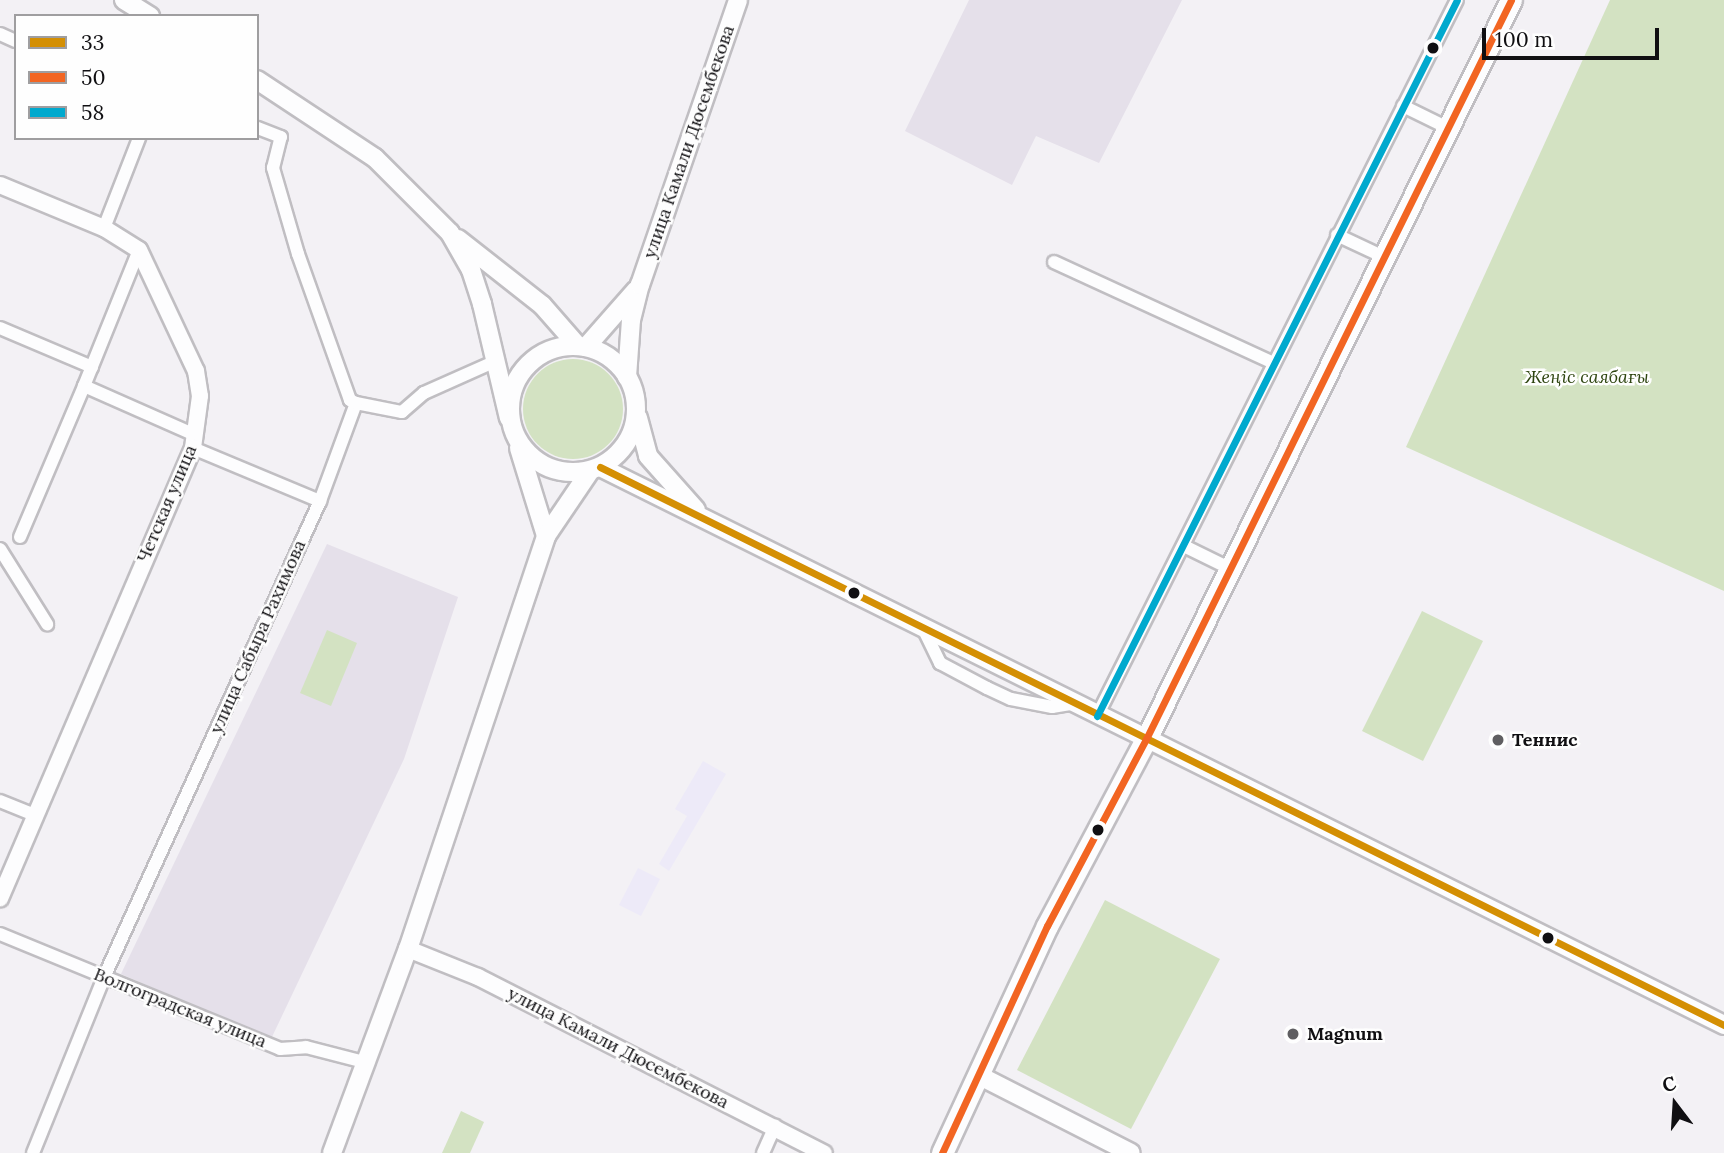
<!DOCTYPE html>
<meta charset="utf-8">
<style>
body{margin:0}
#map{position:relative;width:1724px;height:1153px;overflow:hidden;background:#f3f1f5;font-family:Lora,serif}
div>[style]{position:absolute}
.commercial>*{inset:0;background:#edeaf8}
.built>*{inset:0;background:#e5e0ea}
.green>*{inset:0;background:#d3e2c2}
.round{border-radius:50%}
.roads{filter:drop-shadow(2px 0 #c0bec2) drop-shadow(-2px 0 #c0bec2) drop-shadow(0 2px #c0bec2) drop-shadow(0 -2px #c0bec2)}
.minor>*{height:12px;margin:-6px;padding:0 6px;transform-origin:6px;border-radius:6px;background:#fdfdfe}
.tertiary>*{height:16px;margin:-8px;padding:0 8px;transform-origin:8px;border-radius:8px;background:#fdfdfe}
.secondary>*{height:18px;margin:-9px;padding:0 9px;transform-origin:9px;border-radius:9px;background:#fdfdfe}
.secondary>.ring{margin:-9px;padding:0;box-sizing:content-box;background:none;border:18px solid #fdfdfe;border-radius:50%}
.primary>*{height:21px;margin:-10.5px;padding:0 10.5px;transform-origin:10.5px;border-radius:10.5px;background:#fdfdfe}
.bus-1>*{height:7px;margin:-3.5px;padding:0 3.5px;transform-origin:3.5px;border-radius:3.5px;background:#d48f03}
.bus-2>*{height:7px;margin:-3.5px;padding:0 3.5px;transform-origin:3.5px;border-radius:3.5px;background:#f26522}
.bus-3>*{height:7px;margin:-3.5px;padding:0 3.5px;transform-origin:3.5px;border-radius:3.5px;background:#00a9ce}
.dots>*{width:19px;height:19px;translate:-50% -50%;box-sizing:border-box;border:4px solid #fefefe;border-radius:50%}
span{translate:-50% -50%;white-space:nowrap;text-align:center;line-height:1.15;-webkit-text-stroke:5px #fefefe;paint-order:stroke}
.street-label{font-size:18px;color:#100f12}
.park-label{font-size:18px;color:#2d440f;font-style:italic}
.poi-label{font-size:18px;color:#100f12;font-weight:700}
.left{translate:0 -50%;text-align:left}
.legend{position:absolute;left:14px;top:14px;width:245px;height:126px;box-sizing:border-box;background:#fefefe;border:2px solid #9f9ea0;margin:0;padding:9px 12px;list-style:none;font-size:21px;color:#100f12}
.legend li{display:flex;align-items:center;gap:14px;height:35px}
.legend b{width:35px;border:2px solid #9f9ea0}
.north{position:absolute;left:1640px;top:1069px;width:70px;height:70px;-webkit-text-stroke:5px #fefefe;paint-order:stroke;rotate:343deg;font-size:19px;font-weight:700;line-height:28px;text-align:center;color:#100f12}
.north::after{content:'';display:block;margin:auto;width:24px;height:32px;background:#100f12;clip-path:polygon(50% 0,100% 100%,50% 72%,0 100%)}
.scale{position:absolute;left:1482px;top:28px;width:177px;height:32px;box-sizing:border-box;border:4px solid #100f12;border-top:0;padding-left:9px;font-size:21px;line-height:24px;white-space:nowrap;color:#100f12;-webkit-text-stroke:5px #fefefe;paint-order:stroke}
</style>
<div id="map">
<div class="commercial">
<i style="clip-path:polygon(703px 761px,726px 774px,669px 871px,659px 864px,687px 816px,675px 809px)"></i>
<i style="clip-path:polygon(638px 868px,660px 879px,641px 916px,619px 905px)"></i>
</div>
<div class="built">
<i style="clip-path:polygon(969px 0,1182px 0,1099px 163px,1036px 136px,1012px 185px,905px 131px)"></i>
<i style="clip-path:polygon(327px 544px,458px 597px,404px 759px,271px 1039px,121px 974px)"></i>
</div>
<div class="green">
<i style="clip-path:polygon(1610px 0,1724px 0,1724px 591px,1406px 447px)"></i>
<i class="round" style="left:523px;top:359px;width:100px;height:100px"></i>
<i style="clip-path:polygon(1422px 611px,1483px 641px,1423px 761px,1362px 731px)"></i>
<i style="clip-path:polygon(327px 630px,357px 643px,331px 706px,300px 693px)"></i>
<i style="clip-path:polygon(1105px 900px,1220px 959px,1131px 1129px,1017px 1070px)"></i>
<i style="clip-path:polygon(461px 1111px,484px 1122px,470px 1153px,442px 1153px)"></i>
</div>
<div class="roads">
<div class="minor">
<i style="left:0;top:34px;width:17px;rotate:24deg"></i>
<i style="left:1403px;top:106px;width:50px;rotate:26.1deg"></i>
<i style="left:104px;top:228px;width:97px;rotate:-68.7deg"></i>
<i style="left:1337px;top:235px;width:52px;rotate:25.1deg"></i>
<i style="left:139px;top:250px;width:147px;rotate:112deg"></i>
<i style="left:84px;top:386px;width:121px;rotate:23.8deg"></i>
<i style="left:1054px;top:262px;width:242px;rotate:24.7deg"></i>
<i style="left:0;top:328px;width:100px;rotate:23deg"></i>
<i style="left:356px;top:403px;width:47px;rotate:11.1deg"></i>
<i style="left:402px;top:412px;width:29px;rotate:-41deg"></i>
<i style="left:424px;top:393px;width:79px;rotate:-24deg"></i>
<i style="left:193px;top:448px;width:138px;rotate:22.7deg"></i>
<i style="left:20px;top:537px;width:164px;rotate:-67deg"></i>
<i style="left:1184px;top:546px;width:50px;rotate:26.1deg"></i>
<i style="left:0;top:549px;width:89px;rotate:57.9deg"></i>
<i style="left:924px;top:630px;width:37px;rotate:64deg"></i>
<i style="left:940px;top:663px;width:53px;rotate:28deg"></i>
<i style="left:987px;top:688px;width:26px;rotate:25deg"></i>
<i style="left:1011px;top:699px;width:42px;rotate:11deg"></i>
<i style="left:1052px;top:707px;width:20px;rotate:-9deg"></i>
<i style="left:1097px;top:716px;width:801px;rotate:-63.31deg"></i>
<i style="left:0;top:801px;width:35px;rotate:22deg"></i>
<i style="left:0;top:934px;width:303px;rotate:22.3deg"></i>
<i style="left:280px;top:1049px;width:26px;rotate:-4deg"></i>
<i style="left:306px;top:1047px;width:60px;rotate:14.5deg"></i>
<i style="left:33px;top:1153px;width:190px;rotate:-68deg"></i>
<i style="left:104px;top:977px;width:523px;rotate:-65.59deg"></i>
<i style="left:320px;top:501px;width:104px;rotate:-69.8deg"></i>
<i style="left:356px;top:403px;width:7px;rotate:-153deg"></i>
<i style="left:350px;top:400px;width:155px;rotate:-109.6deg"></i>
<i style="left:298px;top:254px;width:90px;rotate:-106.2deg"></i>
<i style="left:273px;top:168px;width:32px;rotate:-76deg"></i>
<i style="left:281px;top:137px;width:26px;rotate:-159deg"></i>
<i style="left:763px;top:1153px;width:30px;rotate:-66deg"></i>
</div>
<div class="tertiary">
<i style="left:0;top:185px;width:113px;rotate:22.5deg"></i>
<i style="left:104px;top:228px;width:41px;rotate:32.2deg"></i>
<i style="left:139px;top:250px;width:134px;rotate:64.8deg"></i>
<i style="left:196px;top:371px;width:25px;rotate:81deg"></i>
<i style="left:200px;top:396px;width:52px;rotate:97.7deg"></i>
<i style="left:193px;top:448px;width:490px;rotate:113.2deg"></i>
<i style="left:408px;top:949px;width:75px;rotate:21.8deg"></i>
<i style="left:478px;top:977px;width:388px;rotate:27deg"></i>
</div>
<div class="secondary">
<i style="left:124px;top:0;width:31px;rotate:32deg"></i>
<i style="left:257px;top:80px;width:141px;rotate:33.5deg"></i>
<i style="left:375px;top:158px;width:106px;rotate:45deg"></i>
<i style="left:450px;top:233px;width:43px;rotate:60.4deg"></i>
<i style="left:471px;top:270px;width:36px;rotate:72deg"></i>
<i style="left:482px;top:304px;width:117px;rotate:76.7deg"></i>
<i style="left:458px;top:239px;width:107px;rotate:38.2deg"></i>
<i style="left:542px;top:305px;width:53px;rotate:48.8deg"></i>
<i class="ring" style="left:510px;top:346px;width:108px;height:108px"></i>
<i style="left:586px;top:347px;width:76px;rotate:-48.7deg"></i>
<i style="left:627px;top:377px;width:57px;rotate:-86deg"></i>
<i style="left:631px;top:320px;width:36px;rotate:-76deg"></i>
<i style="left:640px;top:285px;width:301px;rotate:-71deg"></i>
<i style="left:638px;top:418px;width:39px;rotate:75deg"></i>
<i style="left:648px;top:456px;width:72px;rotate:48.4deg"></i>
<i style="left:519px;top:448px;width:92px;rotate:72.9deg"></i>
<i style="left:600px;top:467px;width:1255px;rotate:26.4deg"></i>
<i style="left:980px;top:1076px;width:169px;rotate:27deg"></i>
<i style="left:332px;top:1153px;width:218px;rotate:-69.6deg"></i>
<i style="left:408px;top:949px;width:435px;rotate:-71.5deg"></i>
<i style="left:546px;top:536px;width:78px;rotate:-55.9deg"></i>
</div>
<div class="primary">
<i style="left:942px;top:1153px;width:250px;rotate:-65.2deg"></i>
<i style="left:1047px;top:926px;width:212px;rotate:-62.1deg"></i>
<i style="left:1146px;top:739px;width:824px;rotate:-63.71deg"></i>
</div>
</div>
<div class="bus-1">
<i style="left:600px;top:467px;width:1255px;rotate:26.4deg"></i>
</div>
<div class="bus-2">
<i style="left:942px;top:1153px;width:250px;rotate:-65.2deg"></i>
<i style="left:1047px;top:926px;width:212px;rotate:-62.1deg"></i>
<i style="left:1146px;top:739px;width:824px;rotate:-63.71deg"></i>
</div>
<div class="bus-3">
<i style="left:1097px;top:716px;width:801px;rotate:-63.31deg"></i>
</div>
<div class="dots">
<i style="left:1433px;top:48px;background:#100f12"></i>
<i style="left:854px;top:593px;background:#100f12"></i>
<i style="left:1498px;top:740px;background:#5f5e61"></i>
<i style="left:1098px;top:830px;background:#100f12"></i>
<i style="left:1548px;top:938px;background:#100f12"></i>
<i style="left:1293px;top:1034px;background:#5f5e61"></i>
</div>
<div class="street-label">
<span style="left:689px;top:142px;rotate:-71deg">улица Камали Дюсембекова</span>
<span style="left:167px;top:504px;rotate:-67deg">Четская улица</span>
<span style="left:258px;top:637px;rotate:-66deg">улица Сабыра Рахимова</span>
<span style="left:180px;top:1008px;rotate:22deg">Волгоградская улица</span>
<span style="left:618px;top:1048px;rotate:27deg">улица Камали Дюсембекова</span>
</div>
<div class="park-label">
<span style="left:1587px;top:377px">Жеңіс саябағы</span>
</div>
<div class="poi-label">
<span class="left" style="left:1512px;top:740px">Теннис</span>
<span class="left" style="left:1307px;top:1034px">Magnum</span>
</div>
<ul class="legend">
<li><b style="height:9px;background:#d48f03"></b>33</li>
<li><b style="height:9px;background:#f26522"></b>50</li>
<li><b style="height:9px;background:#00a9ce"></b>58</li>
</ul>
<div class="north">С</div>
<div class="scale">100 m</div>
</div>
